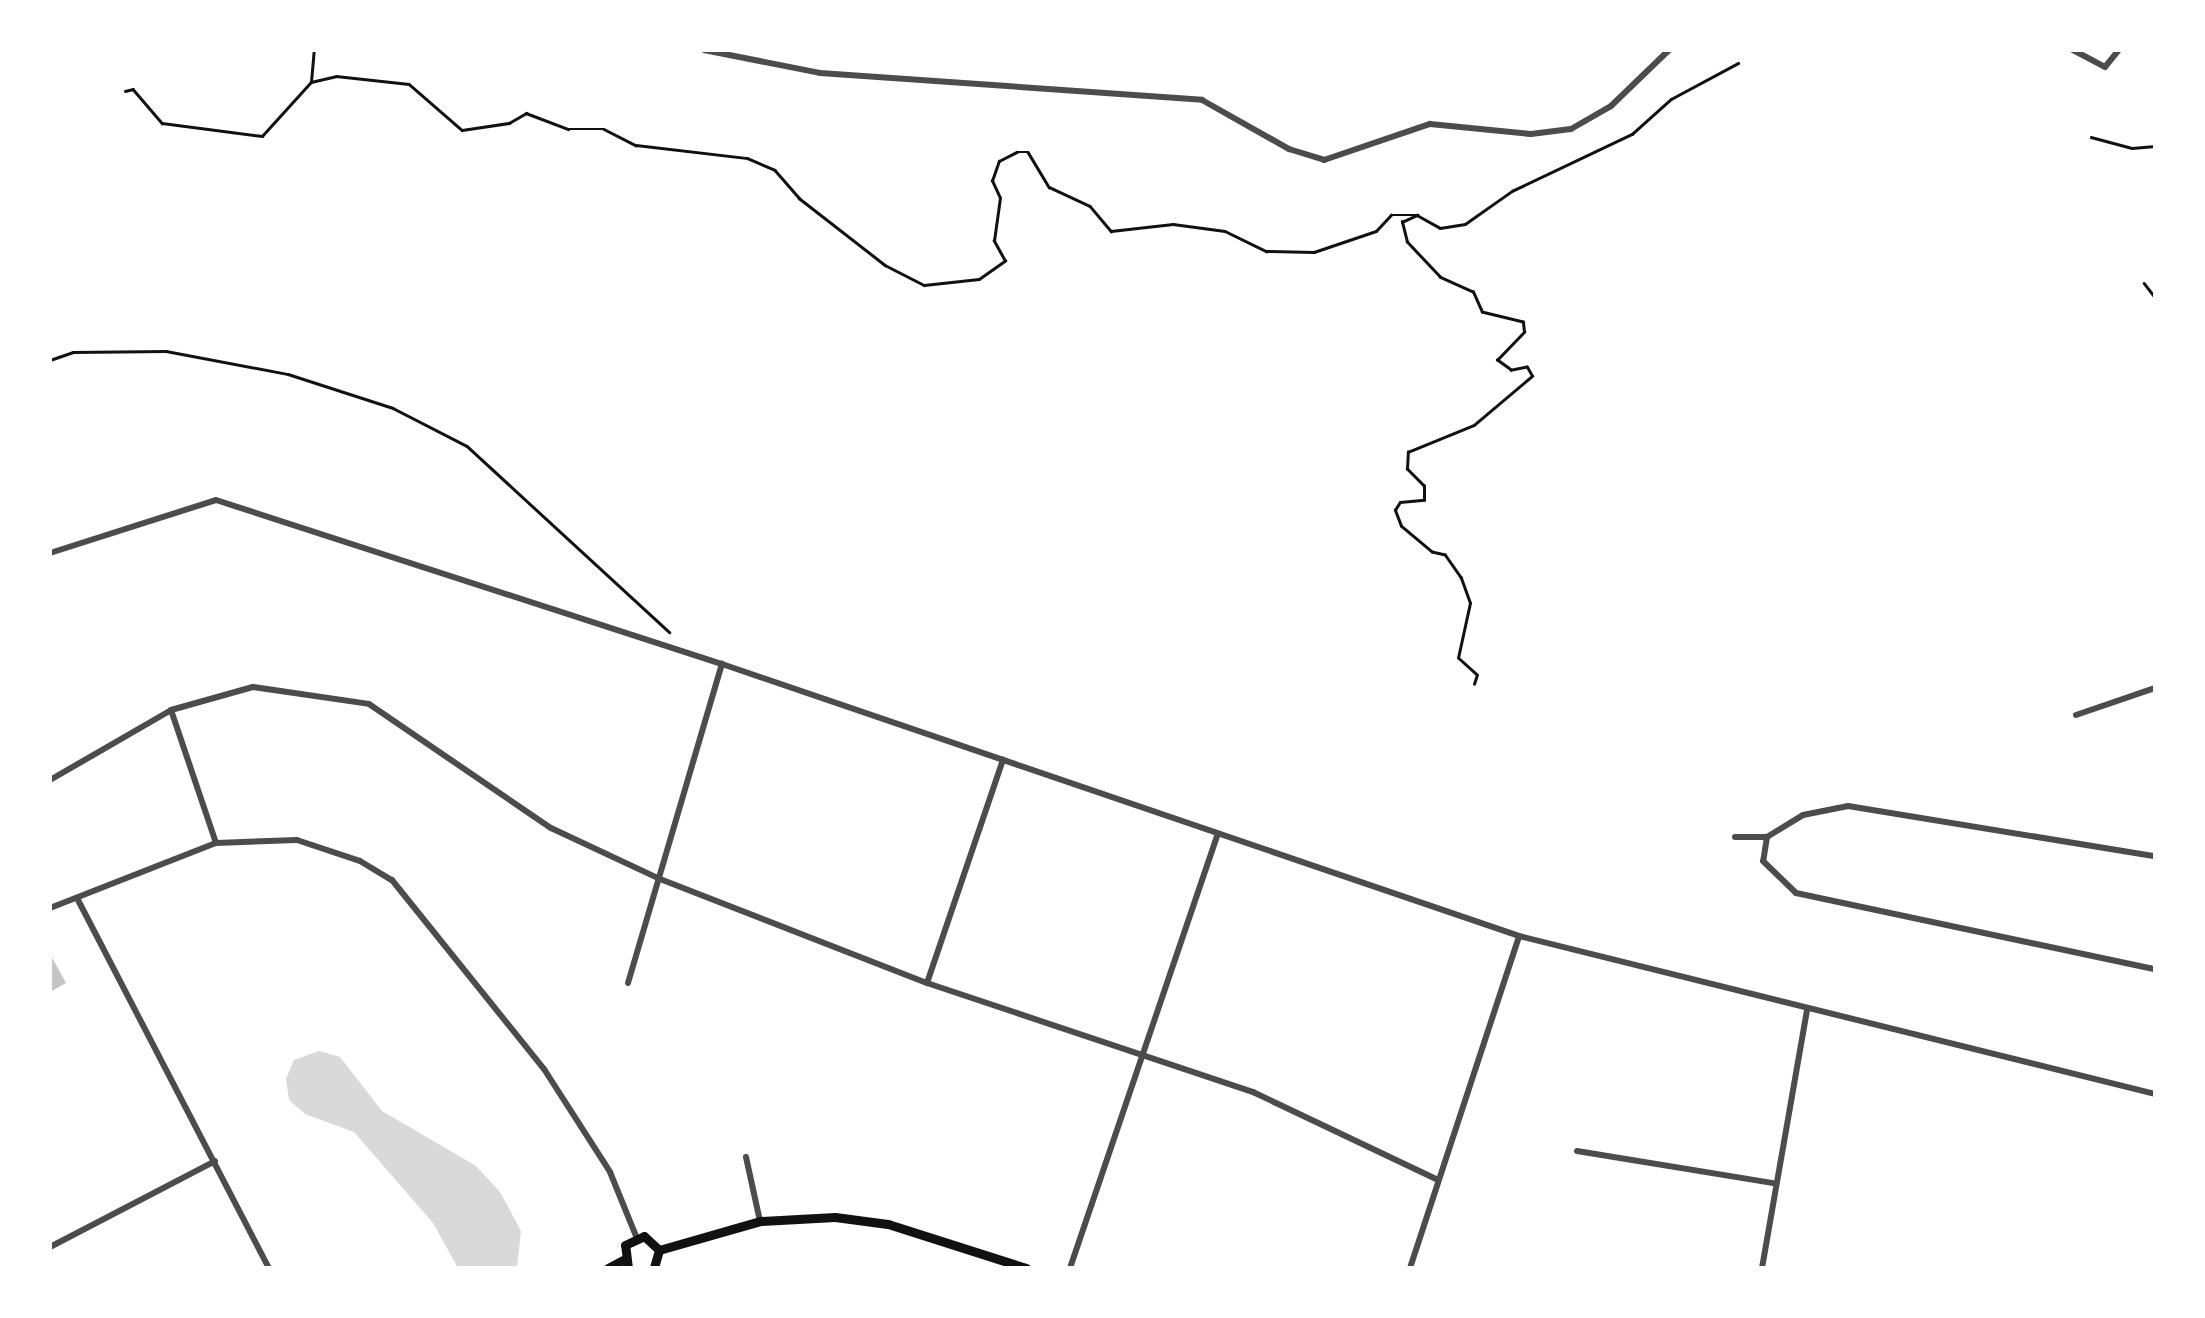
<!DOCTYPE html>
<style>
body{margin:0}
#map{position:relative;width:2205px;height:1318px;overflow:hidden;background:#fff;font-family:Karla,sans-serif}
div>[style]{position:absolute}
.water>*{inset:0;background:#d9d9d9}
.building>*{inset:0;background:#c4c4c4}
.path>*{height:2.5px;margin:-1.25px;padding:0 1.25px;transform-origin:1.25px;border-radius:1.25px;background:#111}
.minor>*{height:6px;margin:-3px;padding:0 3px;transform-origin:3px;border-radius:3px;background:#4c4c4c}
.secondary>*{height:9px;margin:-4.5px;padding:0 4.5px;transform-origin:4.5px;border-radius:4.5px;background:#111}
span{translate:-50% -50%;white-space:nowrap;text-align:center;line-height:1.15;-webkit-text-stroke:8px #fff;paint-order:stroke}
.frame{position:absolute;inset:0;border:52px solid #fff;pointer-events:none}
</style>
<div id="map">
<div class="water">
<i style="clip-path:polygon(319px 1051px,340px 1057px,382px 1111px,476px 1166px,500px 1192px,521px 1231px,517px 1268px,458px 1268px,433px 1223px,354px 1132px,305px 1114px,289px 1100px,286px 1079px,294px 1060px)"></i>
</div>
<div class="building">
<i style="clip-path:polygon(50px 954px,66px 983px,50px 992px)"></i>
</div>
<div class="path">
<i style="left:311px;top:82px;width:32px;rotate:-85deg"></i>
<i style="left:125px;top:91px;width:8px;rotate:-14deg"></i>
<i style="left:133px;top:89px;width:45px;rotate:49.5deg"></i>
<i style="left:162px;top:123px;width:101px;rotate:7.4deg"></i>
<i style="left:262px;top:136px;width:73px;rotate:-47.8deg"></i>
<i style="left:311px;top:82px;width:26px;rotate:-13deg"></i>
<i style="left:336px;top:76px;width:73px;rotate:6.3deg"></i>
<i style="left:409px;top:84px;width:70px;rotate:41deg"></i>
<i style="left:462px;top:130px;width:48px;rotate:-8.5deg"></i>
<i style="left:509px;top:123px;width:20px;rotate:-30deg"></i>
<i style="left:526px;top:113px;width:45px;rotate:20.9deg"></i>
<i style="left:568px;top:129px;width:36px"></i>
<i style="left:604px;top:129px;width:36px;rotate:27deg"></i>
<i style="left:636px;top:145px;width:112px;rotate:6.7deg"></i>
<i style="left:747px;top:158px;width:30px;rotate:23deg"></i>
<i style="left:775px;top:170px;width:37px;rotate:49deg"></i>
<i style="left:799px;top:198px;width:109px;rotate:37.9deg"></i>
<i style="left:885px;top:265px;width:44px;rotate:27.1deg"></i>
<i style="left:924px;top:285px;width:55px;rotate:-6.2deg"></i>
<i style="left:979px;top:279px;width:32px;rotate:-35deg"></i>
<i style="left:1005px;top:261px;width:23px;rotate:-119deg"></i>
<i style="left:994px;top:241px;width:43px;rotate:-82.1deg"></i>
<i style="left:1000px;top:198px;width:19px;rotate:-115deg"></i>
<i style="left:992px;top:181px;width:21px;rotate:-71deg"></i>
<i style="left:999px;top:161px;width:20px;rotate:-27deg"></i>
<i style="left:1017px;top:152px;width:11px"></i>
<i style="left:1028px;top:152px;width:41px;rotate:59deg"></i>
<i style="left:1049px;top:187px;width:45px;rotate:24.9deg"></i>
<i style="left:1090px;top:206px;width:33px;rotate:50deg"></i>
<i style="left:1111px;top:231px;width:62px;rotate:-6.4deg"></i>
<i style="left:1173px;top:224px;width:52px;rotate:7.7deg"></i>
<i style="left:1225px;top:231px;width:46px;rotate:26deg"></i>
<i style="left:1266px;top:251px;width:48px;rotate:1.2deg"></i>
<i style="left:1314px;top:252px;width:65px;rotate:-18.7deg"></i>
<i style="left:1376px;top:231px;width:22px;rotate:-47deg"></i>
<i style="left:1391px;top:215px;width:26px"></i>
<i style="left:2091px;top:137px;width:42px;rotate:15deg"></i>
<i style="left:2132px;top:148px;width:23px;rotate:-5deg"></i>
<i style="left:2144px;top:283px;width:18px;rotate:52deg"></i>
<i style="left:50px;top:360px;width:24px;rotate:-19deg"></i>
<i style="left:73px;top:352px;width:93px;rotate:-0.6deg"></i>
<i style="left:166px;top:351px;width:124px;rotate:10.7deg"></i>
<i style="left:288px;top:374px;width:110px;rotate:17.9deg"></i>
<i style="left:393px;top:408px;width:83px;rotate:27.2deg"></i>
<i style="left:467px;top:446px;width:275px;rotate:42.6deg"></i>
<i style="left:1474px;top:684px;width:9px;rotate:-72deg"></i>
<i style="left:1477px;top:675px;width:25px;rotate:-138deg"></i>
<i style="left:1458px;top:658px;width:56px;rotate:-77.7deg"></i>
<i style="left:1470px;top:603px;width:27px;rotate:-110deg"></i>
<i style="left:1461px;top:578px;width:28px;rotate:-125deg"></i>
<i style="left:1445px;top:555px;width:13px;rotate:-167deg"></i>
<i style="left:1432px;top:552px;width:40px;rotate:-140deg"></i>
<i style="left:1401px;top:526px;width:17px;rotate:-111deg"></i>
<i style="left:1395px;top:510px;width:9px;rotate:-58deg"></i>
<i style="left:1400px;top:502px;width:24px;rotate:-5deg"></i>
<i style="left:1424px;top:500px;width:14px;rotate:-90deg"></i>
<i style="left:1424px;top:486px;width:24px;rotate:-135deg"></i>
<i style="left:1407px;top:469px;width:17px;rotate:-87deg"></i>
<i style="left:1408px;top:452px;width:71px;rotate:-22.2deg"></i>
<i style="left:1474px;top:425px;width:76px;rotate:-40.2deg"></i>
<i style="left:1532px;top:376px;width:10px;rotate:-119deg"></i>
<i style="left:1527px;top:367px;width:16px;rotate:169deg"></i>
<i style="left:1511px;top:370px;width:17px;rotate:-144deg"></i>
<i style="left:1497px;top:360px;width:39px;rotate:-46deg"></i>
<i style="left:1524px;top:332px;width:10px;rotate:-96deg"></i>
<i style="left:1523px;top:322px;width:42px;rotate:-166.3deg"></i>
<i style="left:1482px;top:312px;width:22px;rotate:-114deg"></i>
<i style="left:1473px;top:292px;width:36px;rotate:-156deg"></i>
<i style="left:1440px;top:277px;width:48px;rotate:-133.3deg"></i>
<i style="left:1407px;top:242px;width:21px;rotate:-104deg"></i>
<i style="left:1402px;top:222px;width:17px;rotate:-25deg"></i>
<i style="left:1417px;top:215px;width:26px;rotate:29deg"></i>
<i style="left:1440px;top:228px;width:25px;rotate:-9deg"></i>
<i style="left:1465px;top:224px;width:57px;rotate:-35.1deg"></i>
<i style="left:1512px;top:191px;width:133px;rotate:-25.4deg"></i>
<i style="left:1632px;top:134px;width:52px;rotate:-41.9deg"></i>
<i style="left:1671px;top:99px;width:76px;rotate:-28.2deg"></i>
</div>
<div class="minor">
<i style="left:704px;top:50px;width:118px;rotate:11.2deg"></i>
<i style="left:820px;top:73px;width:383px;rotate:4deg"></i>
<i style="left:1202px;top:100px;width:100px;rotate:29.4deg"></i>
<i style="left:1289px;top:149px;width:37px;rotate:17deg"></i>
<i style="left:1324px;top:160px;width:112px;rotate:-18.8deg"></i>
<i style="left:1430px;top:124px;width:101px;rotate:5.7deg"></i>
<i style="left:1531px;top:134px;width:40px;rotate:-7.1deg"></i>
<i style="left:1571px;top:129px;width:46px;rotate:-29.9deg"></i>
<i style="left:1611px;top:106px;width:81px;rotate:-44deg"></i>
<i style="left:2073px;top:50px;width:36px;rotate:28deg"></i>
<i style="left:2105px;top:67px;width:22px;rotate:-51deg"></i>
<i style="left:50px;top:553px;width:174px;rotate:-17.7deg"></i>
<i style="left:216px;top:500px;width:532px;rotate:17.96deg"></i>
<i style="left:722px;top:664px;width:842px;rotate:18.84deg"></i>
<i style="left:1519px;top:936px;width:655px;rotate:13.95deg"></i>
<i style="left:171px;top:710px;width:140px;rotate:71.3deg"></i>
<i style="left:2076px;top:715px;width:83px;rotate:-18.9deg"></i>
<i style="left:50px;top:780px;width:140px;rotate:-30deg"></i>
<i style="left:171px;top:710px;width:85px;rotate:-15.7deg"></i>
<i style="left:253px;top:687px;width:117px;rotate:8.3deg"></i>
<i style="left:369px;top:704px;width:220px;rotate:34.3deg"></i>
<i style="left:551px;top:828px;width:120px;rotate:25.1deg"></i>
<i style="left:660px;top:879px;width:287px;rotate:21.3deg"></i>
<i style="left:927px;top:983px;width:344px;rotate:18.5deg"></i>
<i style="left:1253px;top:1092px;width:205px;rotate:25.4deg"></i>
<i style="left:1735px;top:837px;width:32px"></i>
<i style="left:1767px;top:837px;width:24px;rotate:99deg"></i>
<i style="left:1763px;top:861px;width:46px;rotate:44.1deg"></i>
<i style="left:1796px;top:893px;width:367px;rotate:12deg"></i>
<i style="left:1767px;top:837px;width:42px;rotate:-31.4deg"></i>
<i style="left:1803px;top:815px;width:46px;rotate:-11.3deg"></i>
<i style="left:1848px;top:806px;width:311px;rotate:9.3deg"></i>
<i style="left:77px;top:898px;width:417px;rotate:62.6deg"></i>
<i style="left:50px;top:908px;width:178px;rotate:-21.4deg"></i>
<i style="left:216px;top:843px;width:81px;rotate:-2.1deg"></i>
<i style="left:297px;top:840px;width:66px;rotate:18.4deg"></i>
<i style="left:360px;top:861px;width:37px;rotate:31deg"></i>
<i style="left:392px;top:880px;width:243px;rotate:51.2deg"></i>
<i style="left:544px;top:1069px;width:122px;rotate:57.3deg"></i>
<i style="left:610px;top:1172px;width:69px;rotate:67.9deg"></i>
<i style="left:628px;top:983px;width:333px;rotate:-73.6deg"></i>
<i style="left:927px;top:983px;width:236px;rotate:-71.2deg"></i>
<i style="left:1577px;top:1151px;width:199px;rotate:9.3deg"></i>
<i style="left:746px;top:1157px;width:66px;rotate:77.7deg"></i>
<i style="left:50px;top:1247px;width:186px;rotate:-27.5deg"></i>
<i style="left:1070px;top:1268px;width:459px;rotate:-71.2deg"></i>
<i style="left:1410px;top:1268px;width:349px;rotate:-71.8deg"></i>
<i style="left:1762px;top:1268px;width:262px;rotate:-80.1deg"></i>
</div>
<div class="secondary">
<i style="left:659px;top:1250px;width:105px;rotate:-16deg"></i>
<i style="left:760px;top:1221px;width:75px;rotate:-3.1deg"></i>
<i style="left:835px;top:1217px;width:53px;rotate:7.5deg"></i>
<i style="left:888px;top:1224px;width:145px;rotate:17.7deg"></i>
<i style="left:608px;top:1268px;width:17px;rotate:-28deg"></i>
<i style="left:628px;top:1268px;width:23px;rotate:-97deg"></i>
<i style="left:625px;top:1245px;width:21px;rotate:-25deg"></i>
<i style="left:644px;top:1236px;width:21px;rotate:43deg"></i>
<i style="left:659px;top:1250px;width:19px;rotate:106deg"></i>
</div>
<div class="frame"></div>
</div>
